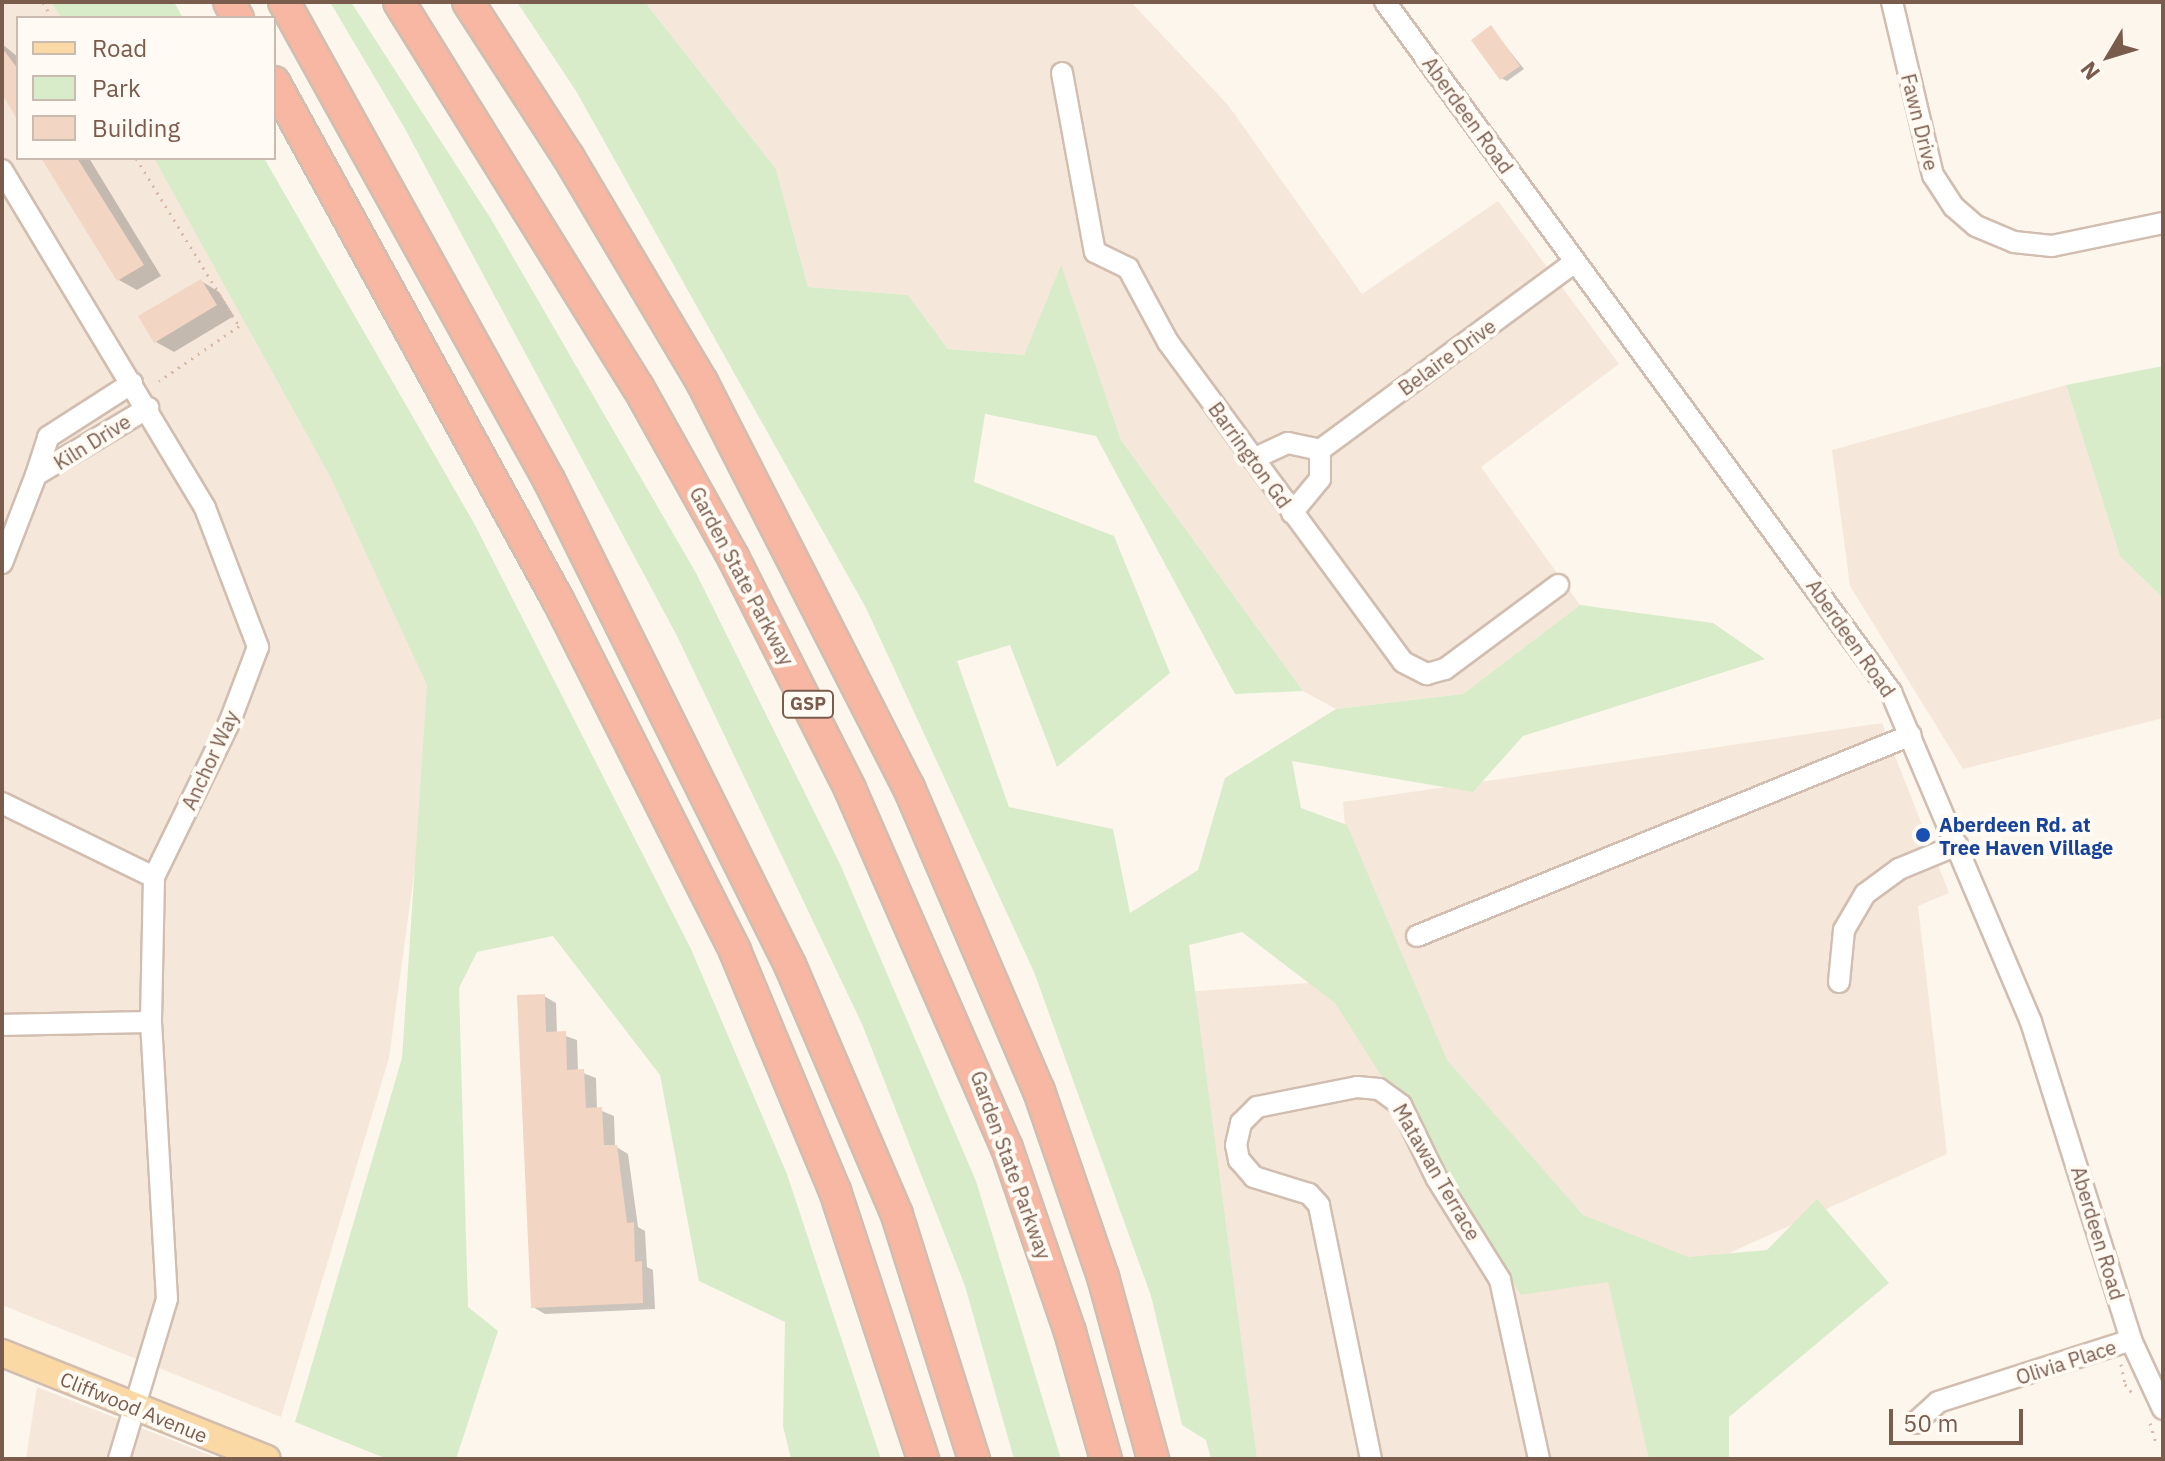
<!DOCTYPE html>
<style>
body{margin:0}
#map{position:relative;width:2165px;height:1461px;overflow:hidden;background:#fdf6ec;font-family:"IBM Plex Sans",sans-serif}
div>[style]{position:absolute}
.residential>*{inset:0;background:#f5e8da}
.green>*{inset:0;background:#d8ecc9}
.shadow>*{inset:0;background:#0003}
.building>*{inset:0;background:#f3d5c3}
.path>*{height:3px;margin-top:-1.5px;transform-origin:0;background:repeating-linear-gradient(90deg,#d9b8a5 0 2px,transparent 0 8px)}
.roads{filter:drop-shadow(2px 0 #d1beb0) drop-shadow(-2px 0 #d1beb0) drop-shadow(0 2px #d1beb0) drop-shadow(0 -2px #d1beb0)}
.minor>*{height:20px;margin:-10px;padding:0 10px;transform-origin:10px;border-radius:10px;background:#fff}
.major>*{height:26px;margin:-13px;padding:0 13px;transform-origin:13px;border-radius:13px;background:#fbd9a5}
.highway>*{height:30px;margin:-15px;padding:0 15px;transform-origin:15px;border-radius:15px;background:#f7b7a3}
.dots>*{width:22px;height:22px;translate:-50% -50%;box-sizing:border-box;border:4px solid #fffaf3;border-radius:50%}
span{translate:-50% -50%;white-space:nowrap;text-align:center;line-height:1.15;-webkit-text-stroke:8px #fffaf3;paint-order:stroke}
.shield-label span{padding:2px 6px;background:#fffaf3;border:2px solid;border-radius:6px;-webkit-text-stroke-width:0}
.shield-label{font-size:18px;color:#7a5c4d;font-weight:700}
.street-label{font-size:20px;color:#7a5c4d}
.transit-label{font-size:20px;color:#164399;font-weight:700}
.left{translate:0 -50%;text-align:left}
.frame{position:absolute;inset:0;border:4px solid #7a5c4d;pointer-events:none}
.legend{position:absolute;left:16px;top:16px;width:260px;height:144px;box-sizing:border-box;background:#fffaf3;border:2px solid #cabbb1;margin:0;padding:10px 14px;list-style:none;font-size:24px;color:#7a5c4d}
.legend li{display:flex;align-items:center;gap:16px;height:40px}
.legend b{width:40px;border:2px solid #cabbb1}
.north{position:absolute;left:2069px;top:16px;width:80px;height:80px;-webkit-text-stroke:6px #fffaf3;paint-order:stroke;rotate:232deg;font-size:22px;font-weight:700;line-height:32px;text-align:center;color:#7a5c4d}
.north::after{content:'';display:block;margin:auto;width:28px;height:36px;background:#7a5c4d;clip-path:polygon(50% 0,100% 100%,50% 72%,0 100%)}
.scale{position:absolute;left:1889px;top:1409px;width:134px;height:36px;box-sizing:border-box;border:4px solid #7a5c4d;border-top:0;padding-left:10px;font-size:24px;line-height:28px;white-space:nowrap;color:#7a5c4d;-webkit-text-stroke:6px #fffaf3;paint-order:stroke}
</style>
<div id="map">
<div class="residential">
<i style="clip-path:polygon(2px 2px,69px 2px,84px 18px,18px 18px,18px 158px,164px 158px,442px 669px,389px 1058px,281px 1417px,2px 1305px)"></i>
<i style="clip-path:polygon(645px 2px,1131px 2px,1228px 105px,1362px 294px,1498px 201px,1619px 364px,1481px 467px,1580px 605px,1463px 694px,1336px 709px,1303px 691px,1121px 440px,1061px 267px,1024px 355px,948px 349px,908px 295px,808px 287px,776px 169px)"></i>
<i style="clip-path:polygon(2066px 385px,2120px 556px,2163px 598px,2163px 718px,1963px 769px,1850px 586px,1832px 450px)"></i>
<i style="clip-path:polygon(1882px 723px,1949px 893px,1918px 906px,1947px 1154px,1677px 1277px,1604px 1253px,1462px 1113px,1353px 930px,1343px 802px)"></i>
<i style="clip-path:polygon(1348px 980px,1621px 1268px,1667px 1459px,1234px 1459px,1171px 993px)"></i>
<i style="clip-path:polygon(37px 1387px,220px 1459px,26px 1459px)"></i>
</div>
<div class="green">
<i style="clip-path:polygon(51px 2px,174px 2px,183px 18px,62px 18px)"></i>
<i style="clip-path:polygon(330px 2px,351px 2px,491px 219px,696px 573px,840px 864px,976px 1181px,1061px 1459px,1014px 1459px,965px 1286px,862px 1024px,677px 636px,404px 127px)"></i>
<i style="clip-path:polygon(517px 2px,645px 2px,776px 169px,808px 287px,908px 295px,948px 349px,1024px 355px,1061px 265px,1121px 440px,1303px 691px,1235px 694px,1096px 436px,985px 414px,974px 482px,1114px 536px,1170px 673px,1057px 767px,1010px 645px,957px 661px,1009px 807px,1113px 829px,1130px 913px,1198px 870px,1225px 778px,1336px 709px,1463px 694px,1580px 605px,1713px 623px,1765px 659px,1523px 736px,1473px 792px,1292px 761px,1301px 808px,1347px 825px,1447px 1060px,1583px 1215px,1688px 1257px,1767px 1250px,1817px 1199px,1889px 1283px,1729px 1417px,1729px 1459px,1649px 1459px,1608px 1282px,1521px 1295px,1335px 1003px,1242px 932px,1189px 945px,1257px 1459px,1211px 1459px,1206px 1440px,1182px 1425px,1151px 1296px,1034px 972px,866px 608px,576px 91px)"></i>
<i style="clip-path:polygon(154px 158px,264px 158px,475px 525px,691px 949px,787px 1174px,881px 1459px,791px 1459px,783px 1426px,785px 1322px,699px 1281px,660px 1075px,553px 936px,477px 952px,459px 988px,468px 1307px,498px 1331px,456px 1459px,387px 1459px,295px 1422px,402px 1058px,427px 685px,331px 478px)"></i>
<i style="clip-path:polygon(2163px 366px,2163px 598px,2120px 556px,2066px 385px)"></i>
</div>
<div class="shadow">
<i style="clip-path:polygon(1491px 28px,1524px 69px,1507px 81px,1501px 78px)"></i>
<i style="clip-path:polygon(2px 44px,18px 57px,18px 117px,2px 91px)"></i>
<i style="clip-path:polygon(44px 158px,89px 158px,161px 276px,137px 290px,119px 280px)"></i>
<i style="clip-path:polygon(201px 281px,219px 292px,234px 316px,174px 352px,156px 342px)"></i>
<i style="clip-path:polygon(544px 996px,556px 1003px,557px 1033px,577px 1040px,578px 1071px,596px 1078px,597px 1109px,614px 1116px,615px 1146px,628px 1154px,638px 1227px,645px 1231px,647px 1267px,653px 1270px,655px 1309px,545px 1314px,533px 1307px)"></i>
</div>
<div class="building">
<i style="clip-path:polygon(1491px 25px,1520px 66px,1500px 80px,1471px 40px)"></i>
<i style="clip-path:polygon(2px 48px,18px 69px,18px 121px,2px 94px)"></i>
<i style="clip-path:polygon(41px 158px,77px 158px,144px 265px,117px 281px)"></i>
<i style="clip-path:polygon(201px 279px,217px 305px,154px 343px,138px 316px)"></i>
<i style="clip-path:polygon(545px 994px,546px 1032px,566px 1031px,567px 1070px,584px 1069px,586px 1108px,602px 1107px,604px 1145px,617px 1145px,627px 1223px,634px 1222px,635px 1262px,642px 1261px,643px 1303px,531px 1308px,517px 995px)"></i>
</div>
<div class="path">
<i style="left:43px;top:2px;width:18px;rotate:61deg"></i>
<i style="left:136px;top:158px;width:197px;rotate:58.5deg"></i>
<i style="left:239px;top:326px;width:97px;rotate:145.5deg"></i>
<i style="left:2121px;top:1364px;width:20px;rotate:79deg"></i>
<i style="left:2125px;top:1384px;width:14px;rotate:51deg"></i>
<i style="left:2150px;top:1423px;width:24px;rotate:73deg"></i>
</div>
<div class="roads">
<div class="minor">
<i style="left:1385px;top:2px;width:856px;rotate:53.75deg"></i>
<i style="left:1891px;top:692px;width:358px;rotate:67deg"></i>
<i style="left:2031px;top:1022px;width:333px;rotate:72.5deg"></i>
<i style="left:2131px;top:1340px;width:76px;rotate:65.1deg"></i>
<i style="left:1892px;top:2px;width:178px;rotate:76.7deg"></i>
<i style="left:1933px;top:175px;width:38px;rotate:57deg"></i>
<i style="left:1954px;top:207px;width:29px;rotate:41deg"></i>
<i style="left:1976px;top:226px;width:41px;rotate:22.8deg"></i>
<i style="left:2014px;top:242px;width:38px;rotate:6deg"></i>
<i style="left:2052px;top:246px;width:113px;rotate:-11.7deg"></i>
<i style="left:1062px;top:73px;width:182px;rotate:79.6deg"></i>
<i style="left:1095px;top:252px;width:37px;rotate:26deg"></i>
<i style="left:1128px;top:268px;width:84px;rotate:61.6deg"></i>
<i style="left:1168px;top:342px;width:397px;rotate:53.7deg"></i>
<i style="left:1403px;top:662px;width:27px;rotate:27deg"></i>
<i style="left:1427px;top:674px;width:19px;rotate:-16deg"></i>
<i style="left:1445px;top:669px;width:141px;rotate:-36.6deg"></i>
<i style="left:2px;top:170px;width:394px;rotate:59deg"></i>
<i style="left:205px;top:508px;width:149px;rotate:69.1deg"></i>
<i style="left:258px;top:647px;width:79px;rotate:110.7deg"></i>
<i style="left:230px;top:721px;width:174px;rotate:116deg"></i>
<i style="left:154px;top:877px;width:145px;rotate:91.2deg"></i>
<i style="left:151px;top:1022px;width:277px;rotate:86.7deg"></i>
<i style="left:167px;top:1299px;width:167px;rotate:106.7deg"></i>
<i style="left:1320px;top:450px;width:315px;rotate:-36.4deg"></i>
<i style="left:1253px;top:459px;width:38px;rotate:-25deg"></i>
<i style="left:1288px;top:443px;width:33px;rotate:12deg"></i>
<i style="left:1320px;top:450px;width:29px;rotate:90deg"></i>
<i style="left:1320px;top:479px;width:44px;rotate:129.5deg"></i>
<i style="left:36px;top:475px;width:40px;rotate:-72deg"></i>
<i style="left:48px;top:437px;width:100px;rotate:-32.7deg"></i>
<i style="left:2px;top:563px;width:94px;rotate:-68.9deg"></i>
<i style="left:36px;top:475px;width:131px;rotate:-30.9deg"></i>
<i style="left:2px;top:803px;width:169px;rotate:26deg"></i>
<i style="left:1417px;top:936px;width:533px;rotate:-22.14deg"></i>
<i style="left:1839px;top:982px;width:52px;rotate:-84.5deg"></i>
<i style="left:1844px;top:930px;width:42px;rotate:-59.7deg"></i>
<i style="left:1865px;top:894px;width:42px;rotate:-36.3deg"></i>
<i style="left:1899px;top:869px;width:63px;rotate:-22.5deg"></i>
<i style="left:2px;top:1025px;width:149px;rotate:-1.2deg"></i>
<i style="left:1915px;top:1423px;width:31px;rotate:-42deg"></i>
<i style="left:1938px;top:1402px;width:203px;rotate:-17.8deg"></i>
<i style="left:1371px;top:1459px;width:259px;rotate:-101.6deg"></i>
<i style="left:1319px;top:1205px;width:15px;rotate:-132deg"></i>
<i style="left:1309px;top:1194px;width:58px;rotate:-162.8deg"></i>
<i style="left:1254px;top:1177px;width:23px;rotate:-131deg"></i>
<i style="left:1239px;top:1160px;width:15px;rotate:-101deg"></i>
<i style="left:1236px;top:1145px;width:23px;rotate:-77deg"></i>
<i style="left:1241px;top:1123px;width:23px;rotate:-45deg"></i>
<i style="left:1257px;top:1107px;width:102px;rotate:-11.3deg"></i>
<i style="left:1357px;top:1087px;width:22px;rotate:5deg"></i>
<i style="left:1379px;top:1089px;width:27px;rotate:36deg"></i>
<i style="left:1401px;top:1105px;width:82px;rotate:64.1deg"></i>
<i style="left:1437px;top:1179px;width:119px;rotate:58deg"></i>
<i style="left:1500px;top:1280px;width:183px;rotate:77.7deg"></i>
</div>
<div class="major">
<i style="left:2px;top:1353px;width:285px;rotate:21.8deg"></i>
</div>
<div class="highway">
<i style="left:229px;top:2px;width:18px;rotate:61deg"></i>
<i style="left:284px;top:2px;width:547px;rotate:61deg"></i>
<i style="left:549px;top:480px;width:542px;rotate:63.58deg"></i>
<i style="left:790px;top:965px;width:272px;rotate:66.8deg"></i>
<i style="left:897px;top:1215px;width:256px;rotate:72.5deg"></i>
<i style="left:399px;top:2px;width:453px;rotate:58.2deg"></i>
<i style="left:638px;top:387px;width:195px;rotate:60.8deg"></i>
<i style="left:733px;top:557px;width:260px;rotate:63.2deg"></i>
<i style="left:850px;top:789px;width:392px;rotate:66.4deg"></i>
<i style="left:1007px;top:1148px;width:194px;rotate:71.1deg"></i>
<i style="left:1070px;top:1332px;width:132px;rotate:74.2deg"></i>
<i style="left:468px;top:2px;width:186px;rotate:57.1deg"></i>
<i style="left:569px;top:158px;width:261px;rotate:59.3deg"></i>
<i style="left:702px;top:382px;width:456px;rotate:63deg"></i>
<i style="left:909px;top:788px;width:330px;rotate:66.8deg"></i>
<i style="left:1039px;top:1091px;width:197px;rotate:71deg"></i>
<i style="left:1103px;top:1277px;width:189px;rotate:74.6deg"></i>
<i style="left:274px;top:82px;width:591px;rotate:61.27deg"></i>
<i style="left:558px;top:600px;width:393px;rotate:63.2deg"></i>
<i style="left:735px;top:951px;width:260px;rotate:67.4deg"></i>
<i style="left:835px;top:1191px;width:282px;rotate:71.8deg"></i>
</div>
</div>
<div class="dots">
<i style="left:1923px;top:835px;background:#1a4fb4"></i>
</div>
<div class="shield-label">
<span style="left:808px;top:704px">GSP</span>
</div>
<div class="street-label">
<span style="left:1468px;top:115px;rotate:54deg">Aberdeen Road</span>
<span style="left:1920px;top:122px;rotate:76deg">Fawn Drive</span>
<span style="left:1447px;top:357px;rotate:-36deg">Belaire Drive</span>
<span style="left:92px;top:442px;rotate:-32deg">Kiln Drive</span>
<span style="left:1250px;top:455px;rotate:54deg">Barrington Gd</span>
<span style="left:742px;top:576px;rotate:62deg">Garden State Parkway</span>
<span style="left:1851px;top:638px;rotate:55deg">Aberdeen Road</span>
<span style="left:210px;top:760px;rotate:-65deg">Anchor Way</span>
<span style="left:1011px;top:1165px;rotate:70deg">Garden State Parkway</span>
<span style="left:1437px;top:1172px;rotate:60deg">Matawan Terrace</span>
<span style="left:2098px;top:1233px;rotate:73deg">Aberdeen Road</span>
<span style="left:2066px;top:1362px;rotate:-18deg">Olivia Place</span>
<span style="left:134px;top:1407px;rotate:22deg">Cliffwood Avenue</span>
</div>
<div class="transit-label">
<span class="left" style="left:1939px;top:836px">Aberdeen Rd. at<br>Tree Haven Village</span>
</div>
<div class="frame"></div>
<ul class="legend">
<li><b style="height:10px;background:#fbd9a5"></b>Road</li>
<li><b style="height:22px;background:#d8ecc9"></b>Park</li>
<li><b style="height:22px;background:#f3d5c3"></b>Building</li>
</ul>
<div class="north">N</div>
<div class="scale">50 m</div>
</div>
